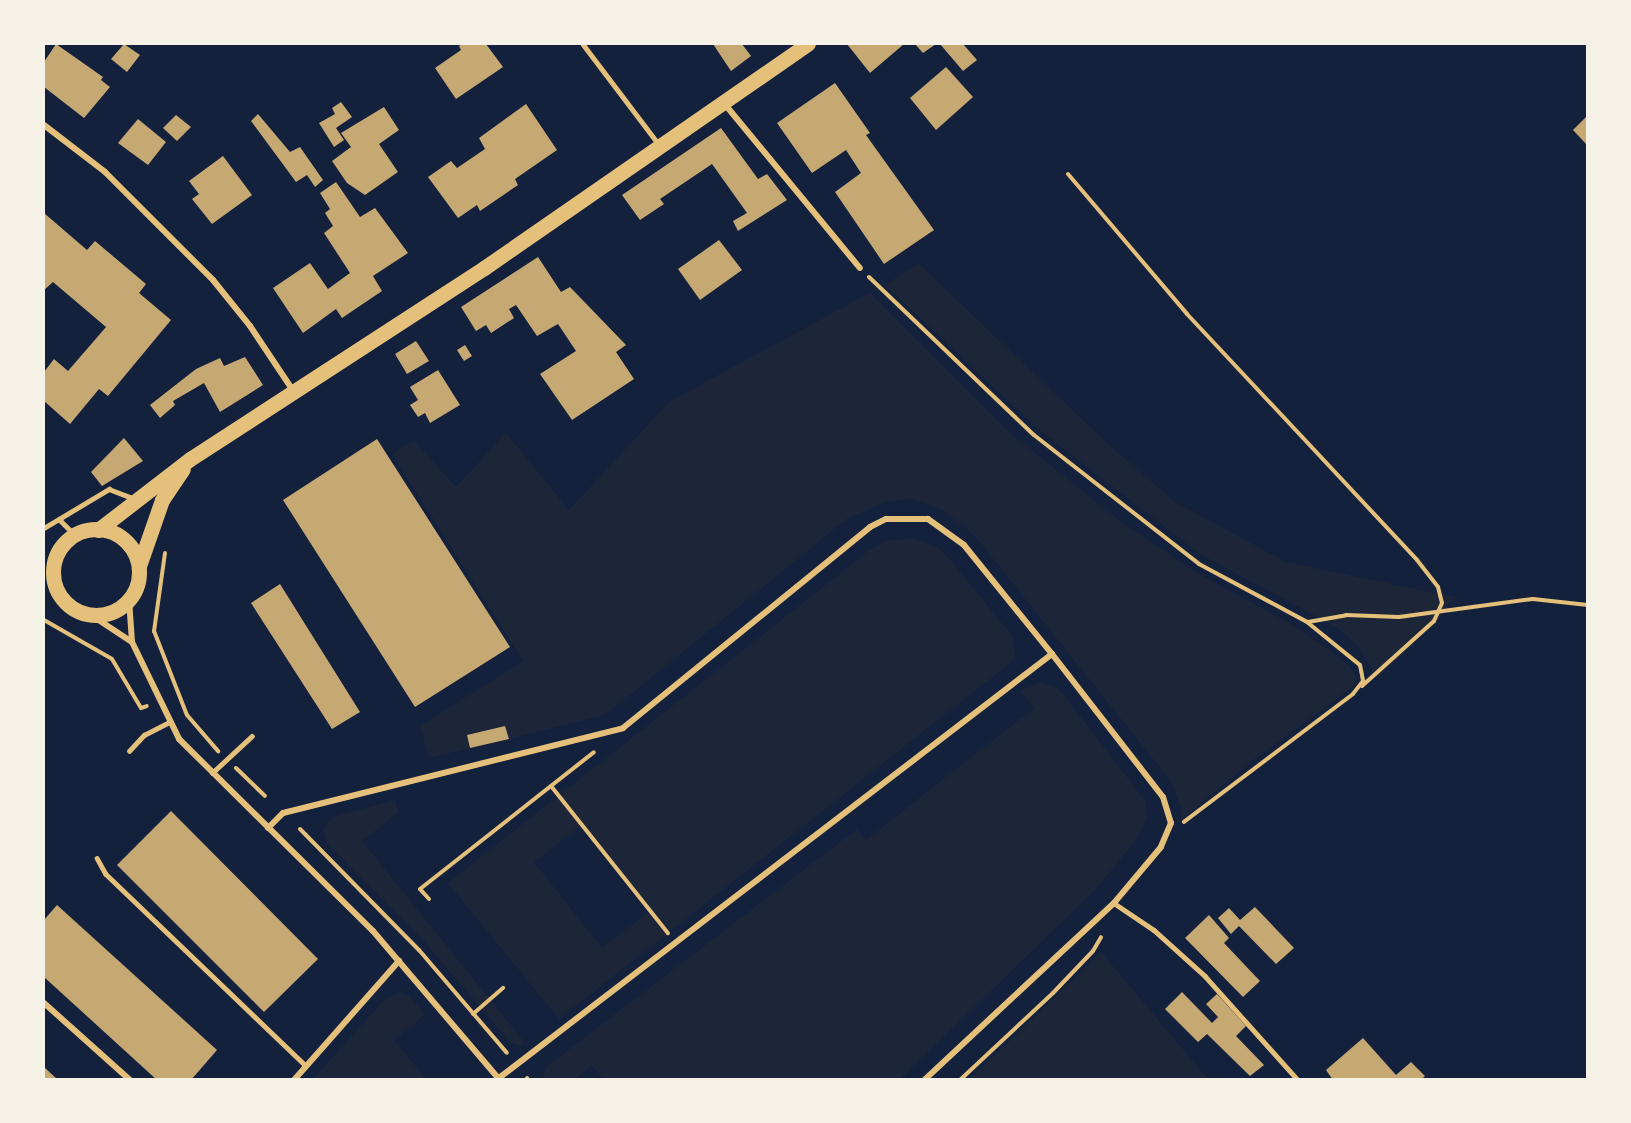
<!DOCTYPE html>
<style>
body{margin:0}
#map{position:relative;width:1631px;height:1123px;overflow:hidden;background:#14213d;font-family:Overpass,sans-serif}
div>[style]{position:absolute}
.green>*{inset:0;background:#1d2539}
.building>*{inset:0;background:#c6a872}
.path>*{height:4px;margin:-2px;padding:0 2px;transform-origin:2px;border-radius:2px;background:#e5c07b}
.service>*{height:4.5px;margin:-2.25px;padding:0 2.25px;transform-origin:2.25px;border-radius:2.25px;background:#e5c07b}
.minor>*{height:6px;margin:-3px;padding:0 3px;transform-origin:3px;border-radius:3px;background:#e5c07b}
.primary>*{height:15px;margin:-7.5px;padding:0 7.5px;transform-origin:7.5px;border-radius:7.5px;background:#e5c07b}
.primary>.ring{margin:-7.5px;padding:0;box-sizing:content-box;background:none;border:15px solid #e5c07b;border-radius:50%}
span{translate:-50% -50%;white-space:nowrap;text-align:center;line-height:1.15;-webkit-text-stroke:5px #f6f1e7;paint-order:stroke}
.frame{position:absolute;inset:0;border:45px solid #f6f1e7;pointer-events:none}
</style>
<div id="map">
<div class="green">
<i style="clip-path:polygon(918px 263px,1108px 444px,1175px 502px,1286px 562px,1454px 597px,1435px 624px,1377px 678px,1358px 646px,1338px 628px,1200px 554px,1037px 428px,885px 285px)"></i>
<i style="clip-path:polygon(870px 293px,1010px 433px,1125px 525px,1194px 571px,1291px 624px,1328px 649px,1350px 667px,1357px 679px,1354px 686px,1248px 764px,1181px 820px,1181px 807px,1170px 780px,975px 536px,943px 510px,912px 499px,889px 501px,848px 518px,605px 715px,509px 739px,505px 726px,467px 735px,470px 748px,429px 758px,420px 726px,523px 661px,392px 454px,414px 441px,456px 487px,506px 433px,569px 510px,670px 401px)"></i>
<i style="clip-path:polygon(evenodd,912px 538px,936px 546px,947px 556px,1013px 637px,1015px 659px,559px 1019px,448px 883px,870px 550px,886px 541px,912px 538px,582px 825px,650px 911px,602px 948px,534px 862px,582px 825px)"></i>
<i style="clip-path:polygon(1040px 682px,1059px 689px,1146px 802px,1147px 819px,1135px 841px,1096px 889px,900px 1079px,604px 1080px,592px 1065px,575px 1079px,543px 1079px,546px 1067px,857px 829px,866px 840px,1034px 708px,1021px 691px)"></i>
<i style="clip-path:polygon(395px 800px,398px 813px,362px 841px,525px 1043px,521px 1046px,511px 1043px,424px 941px,327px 844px,323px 829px,333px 817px)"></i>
<i style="clip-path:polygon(1101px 952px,1208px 1079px,970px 1079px)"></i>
<i style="clip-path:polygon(400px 992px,409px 996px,426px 1014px,394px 1040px,426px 1079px,313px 1079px,386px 998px)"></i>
</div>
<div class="building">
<i style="clip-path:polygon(56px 44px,103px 77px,101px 80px,110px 87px,84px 118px,44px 87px,44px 62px)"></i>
<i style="clip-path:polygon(124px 44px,140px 55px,127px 72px,111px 59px)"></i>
<i style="clip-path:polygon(462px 44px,486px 44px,503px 67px,456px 99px,435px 68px,461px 50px,459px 46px)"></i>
<i style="clip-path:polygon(713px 44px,742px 44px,751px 56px,731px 71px)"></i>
<i style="clip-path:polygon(847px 44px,904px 44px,870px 73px)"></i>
<i style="clip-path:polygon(915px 44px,936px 44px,923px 53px)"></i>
<i style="clip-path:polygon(940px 44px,963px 44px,977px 60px,963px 71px)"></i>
<i style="clip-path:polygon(946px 67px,973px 97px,936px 130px,910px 98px)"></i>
<i style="clip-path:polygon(835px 83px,870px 133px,866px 135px,934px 230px,884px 264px,835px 192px,861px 173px,846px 150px,812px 173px,777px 123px)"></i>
<i style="clip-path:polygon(341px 102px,352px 117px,336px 128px,344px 140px,334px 147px,319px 123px,335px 114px,332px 108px)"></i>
<i style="clip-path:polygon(526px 104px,557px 150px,515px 179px,518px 185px,480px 211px,477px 205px,458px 218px,428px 177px,451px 161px,457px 168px,485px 149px,479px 138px)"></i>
<i style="clip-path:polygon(384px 107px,399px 130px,379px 144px,398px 172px,365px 195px,347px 183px,332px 161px,351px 147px,341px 133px)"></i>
<i style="clip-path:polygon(258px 114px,290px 152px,300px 147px,323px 180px,315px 187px,307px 175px,296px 182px,251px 121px)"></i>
<i style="clip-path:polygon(176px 115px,191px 127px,177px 141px,163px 128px)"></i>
<i style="clip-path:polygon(1587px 116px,1587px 145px,1573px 130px)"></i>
<i style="clip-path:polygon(138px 119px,166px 142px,148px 165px,118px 143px)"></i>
<i style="clip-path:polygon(721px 128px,758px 179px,767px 174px,787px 200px,738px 231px,733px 221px,747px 213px,712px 164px,660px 199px,664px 204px,640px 220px,622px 195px)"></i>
<i style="clip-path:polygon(223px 156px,252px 195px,212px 224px,192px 199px,199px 194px,189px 181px)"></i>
<i style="clip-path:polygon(336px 182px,360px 217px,375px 208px,408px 253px,373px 276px,382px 291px,342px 318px,336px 309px,303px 333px,273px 288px,310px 263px,328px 289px,350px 273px,324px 233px,333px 226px,325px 213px,330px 209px,320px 193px)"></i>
<i style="clip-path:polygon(44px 213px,87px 250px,95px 241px,146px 284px,139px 293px,171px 320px,108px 396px,99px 389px,70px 424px,44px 401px,44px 372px,54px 359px,68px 371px,106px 327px,53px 282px,44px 290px)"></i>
<i style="clip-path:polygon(719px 240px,742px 270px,700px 300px,678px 269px)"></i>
<i style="clip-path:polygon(538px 257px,561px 292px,570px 287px,626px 345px,616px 352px,634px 379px,572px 420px,540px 374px,576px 351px,558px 324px,537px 336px,516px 305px,509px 309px,514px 318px,491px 333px,486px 325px,476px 331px,461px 307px)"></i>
<i style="clip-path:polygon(416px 341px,429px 361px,407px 374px,395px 354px)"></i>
<i style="clip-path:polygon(465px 345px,472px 356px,464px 361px,457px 350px)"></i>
<i style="clip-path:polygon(245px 357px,263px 385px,220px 412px,204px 383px,173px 401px,175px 405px,160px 418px,150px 405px,196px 369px,220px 358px,224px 366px)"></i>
<i style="clip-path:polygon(438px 370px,460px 405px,430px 423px,425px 413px,418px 417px,410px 405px,418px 400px,410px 387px)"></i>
<i style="clip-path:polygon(124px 438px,143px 461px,102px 486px,91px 472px)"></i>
<i style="clip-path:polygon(377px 439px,510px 647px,415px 707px,283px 500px)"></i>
<i style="clip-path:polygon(280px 584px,360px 712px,332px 729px,251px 603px)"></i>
<i style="clip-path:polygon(505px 726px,509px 739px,470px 748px,467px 735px)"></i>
<i style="clip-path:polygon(171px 811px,318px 959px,264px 1012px,117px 865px)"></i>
<i style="clip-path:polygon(57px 905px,217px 1050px,191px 1080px,157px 1080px,44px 977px,44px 920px)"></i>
<i style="clip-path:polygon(1255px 907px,1294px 948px,1276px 964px,1239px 926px,1231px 934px,1218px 918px,1229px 908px,1240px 920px)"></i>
<i style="clip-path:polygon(1209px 915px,1229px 938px,1224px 943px,1260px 981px,1243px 997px,1185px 938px)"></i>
<i style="clip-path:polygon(1182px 992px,1212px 1023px,1218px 1017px,1206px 1004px,1217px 994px,1246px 1026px,1236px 1036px,1264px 1065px,1250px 1076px,1207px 1034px,1198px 1042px,1165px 1009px)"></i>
<i style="clip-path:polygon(1363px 1038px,1396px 1075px,1411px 1062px,1425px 1076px,1421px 1080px,1333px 1080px,1326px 1070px)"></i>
<i style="clip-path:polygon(44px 1067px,58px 1080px,44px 1080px)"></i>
</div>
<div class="path">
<i style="left:1068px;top:174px;width:184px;rotate:49.6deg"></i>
<i style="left:1187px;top:314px;width:337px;rotate:46.9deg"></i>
<i style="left:1417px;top:560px;width:34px;rotate:52deg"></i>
<i style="left:1438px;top:587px;width:16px;rotate:76deg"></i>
<i style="left:1442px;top:603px;width:20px;rotate:114deg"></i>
<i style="left:1434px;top:621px;width:97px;rotate:137.9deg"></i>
<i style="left:869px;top:277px;width:228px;rotate:43.8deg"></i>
<i style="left:1034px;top:435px;width:209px;rotate:38deg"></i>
<i style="left:1199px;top:564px;width:123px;rotate:28.2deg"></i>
<i style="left:1307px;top:622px;width:68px;rotate:39.1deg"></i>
<i style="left:1360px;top:665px;width:16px;rotate:79deg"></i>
<i style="left:1363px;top:681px;width:16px;rotate:128deg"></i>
<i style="left:1353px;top:694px;width:212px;rotate:142.9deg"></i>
<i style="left:165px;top:553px;width:79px;rotate:98deg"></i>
<i style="left:154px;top:631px;width:90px;rotate:68.6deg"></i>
<i style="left:187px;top:715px;width:48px;rotate:49.3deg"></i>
<i style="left:44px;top:620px;width:78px;rotate:29.8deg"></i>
<i style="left:112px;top:659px;width:57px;rotate:59.4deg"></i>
<i style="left:141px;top:708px;width:6px;rotate:-18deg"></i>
<i style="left:1308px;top:622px;width:39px;rotate:-10deg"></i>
<i style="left:1346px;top:615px;width:53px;rotate:2.2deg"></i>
<i style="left:1399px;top:617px;width:135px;rotate:-7.7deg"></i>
<i style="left:1533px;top:599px;width:55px;rotate:6.2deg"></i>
<i style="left:236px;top:768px;width:40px;rotate:44deg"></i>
<i style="left:551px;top:786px;width:188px;rotate:51.5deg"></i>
<i style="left:300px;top:829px;width:170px;rotate:45.5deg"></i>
<i style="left:419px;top:950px;width:135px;rotate:49.5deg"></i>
<i style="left:429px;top:899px;width:13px;rotate:-132deg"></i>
<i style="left:420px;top:889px;width:221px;rotate:-38.2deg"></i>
<i style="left:473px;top:1014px;width:40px;rotate:-41deg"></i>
<i style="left:527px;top:1078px;width:2px;rotate:63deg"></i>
<i style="left:960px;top:1080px;width:127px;rotate:-43.1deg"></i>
<i style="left:1053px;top:993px;width:58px;rotate:-46.4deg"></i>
<i style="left:1093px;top:951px;width:16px;rotate:-60deg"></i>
</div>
<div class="service">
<i style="left:583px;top:44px;width:124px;rotate:52.9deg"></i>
<i style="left:59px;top:519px;width:23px;rotate:45deg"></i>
<i style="left:44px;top:528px;width:76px;rotate:-31deg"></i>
<i style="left:109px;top:489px;width:25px;rotate:21deg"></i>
<i style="left:129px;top:751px;width:22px;rotate:-47deg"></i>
<i style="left:144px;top:735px;width:28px;rotate:-27deg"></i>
<i style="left:212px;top:773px;width:54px;rotate:-42.8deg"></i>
<i style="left:97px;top:858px;width:18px;rotate:61deg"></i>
<i style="left:106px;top:874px;width:277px;rotate:43.8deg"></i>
<i style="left:1114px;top:903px;width:48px;rotate:34deg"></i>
<i style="left:1154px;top:930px;width:69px;rotate:42deg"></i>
<i style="left:1205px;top:976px;width:140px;rotate:48.2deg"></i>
</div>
<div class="minor">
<i style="left:723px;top:102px;width:215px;rotate:50.5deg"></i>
<i style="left:44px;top:125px;width:77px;rotate:37.6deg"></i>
<i style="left:105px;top:172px;width:153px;rotate:45deg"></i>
<i style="left:213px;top:280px;width:59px;rotate:51.2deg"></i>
<i style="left:250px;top:326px;width:79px;rotate:56.3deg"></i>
<i style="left:129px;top:599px;width:43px;rotate:86deg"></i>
<i style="left:132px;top:642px;width:108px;rotate:64.1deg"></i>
<i style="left:179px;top:739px;width:273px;rotate:44.7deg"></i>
<i style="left:373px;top:931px;width:196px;rotate:49.6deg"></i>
<i style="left:91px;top:615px;width:49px;rotate:33.4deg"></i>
<i style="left:268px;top:828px;width:21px;rotate:-45deg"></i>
<i style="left:283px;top:813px;width:350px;rotate:-14deg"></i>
<i style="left:623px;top:728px;width:318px;rotate:-39.1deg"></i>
<i style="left:870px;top:527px;width:18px;rotate:-27deg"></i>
<i style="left:886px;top:519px;width:42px"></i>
<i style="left:928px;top:519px;width:44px;rotate:35.8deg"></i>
<i style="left:964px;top:545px;width:140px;rotate:51.1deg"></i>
<i style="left:1052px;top:654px;width:181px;rotate:52.2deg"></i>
<i style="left:1163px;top:797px;width:27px;rotate:73deg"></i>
<i style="left:1171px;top:823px;width:26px;rotate:113deg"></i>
<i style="left:1161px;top:847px;width:73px;rotate:130deg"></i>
<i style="left:1114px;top:903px;width:260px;rotate:137deg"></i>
<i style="left:44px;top:1003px;width:115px;rotate:41.8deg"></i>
<i style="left:499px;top:1078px;width:697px;rotate:-37.48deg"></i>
<i style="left:294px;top:1080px;width:159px;rotate:-48.6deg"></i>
</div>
<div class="primary">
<i class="ring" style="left:53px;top:529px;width:71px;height:71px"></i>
<i style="left:98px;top:530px;width:116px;rotate:-37.7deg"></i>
<i style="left:190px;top:459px;width:351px;rotate:-33deg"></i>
<i style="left:484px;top:268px;width:394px;rotate:-34.7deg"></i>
<i style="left:139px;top:566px;width:70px;rotate:-70.8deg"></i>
<i style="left:162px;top:500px;width:37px;rotate:-56deg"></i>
</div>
<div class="frame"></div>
</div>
